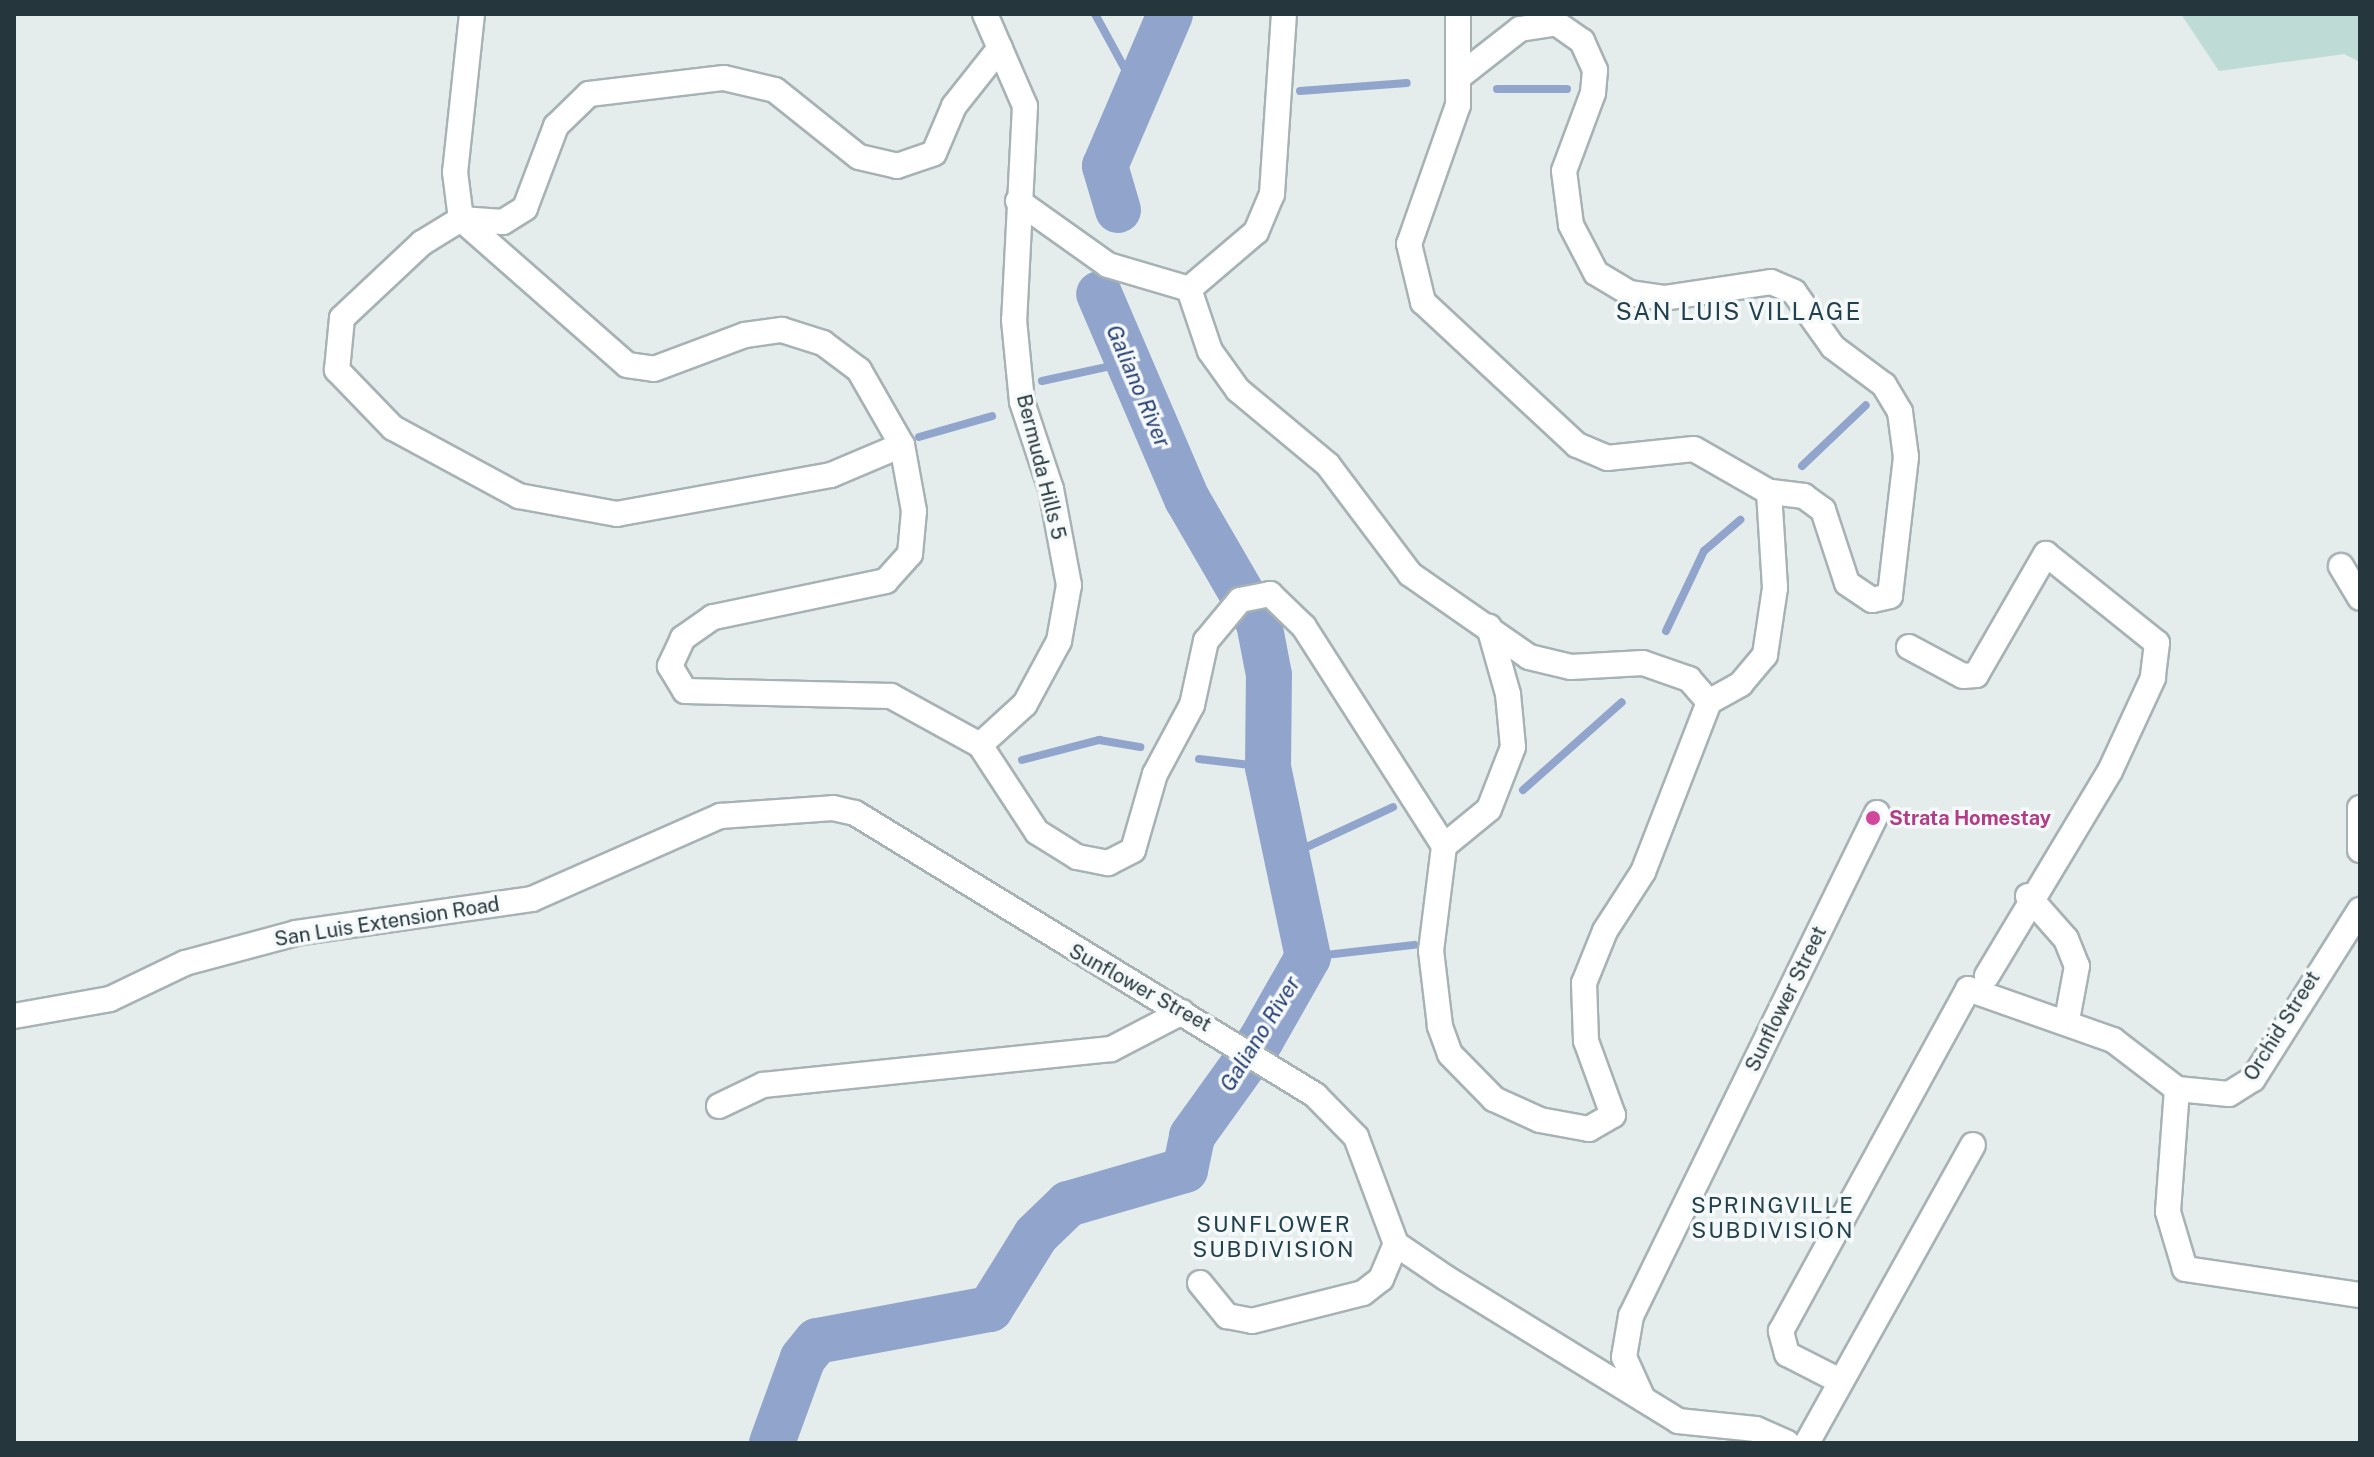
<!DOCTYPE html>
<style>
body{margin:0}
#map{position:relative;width:2374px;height:1457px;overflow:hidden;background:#e4ecec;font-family:"Public Sans",sans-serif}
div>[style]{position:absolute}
.green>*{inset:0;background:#bfdbd5}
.stream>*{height:8px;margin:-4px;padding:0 4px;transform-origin:4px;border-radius:4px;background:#91a5cc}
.river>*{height:46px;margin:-23px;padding:0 23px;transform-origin:23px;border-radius:23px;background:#91a5cc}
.roads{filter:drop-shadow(2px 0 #a7b2b4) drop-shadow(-2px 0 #a7b2b4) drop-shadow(0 2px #a7b2b4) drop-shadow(0 -2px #a7b2b4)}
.street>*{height:24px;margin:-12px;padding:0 12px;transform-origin:12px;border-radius:12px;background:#fff}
.dots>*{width:22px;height:22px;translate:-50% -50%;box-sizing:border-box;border:4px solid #f5f9f9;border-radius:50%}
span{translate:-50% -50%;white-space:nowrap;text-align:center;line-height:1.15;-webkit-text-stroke:7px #f5f9f9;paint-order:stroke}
.street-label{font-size:20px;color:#25373c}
.hotel-label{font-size:20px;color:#b23c85;font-weight:700}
.left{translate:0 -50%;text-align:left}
.water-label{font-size:22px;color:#243d73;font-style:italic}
.neighbourhood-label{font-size:22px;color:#23414d;letter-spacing:2px}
.quarter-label{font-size:24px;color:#23414d;letter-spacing:2px}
.frame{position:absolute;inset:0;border:16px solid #25373c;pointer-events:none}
</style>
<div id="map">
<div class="green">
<i style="clip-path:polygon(2181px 14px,2360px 14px,2360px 62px,2344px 54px,2219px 71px)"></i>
</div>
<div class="stream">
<i style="left:1095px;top:14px;width:88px;rotate:61.4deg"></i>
<i style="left:1497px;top:89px;width:70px"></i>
<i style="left:1300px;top:91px;width:107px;rotate:-4.3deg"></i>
<i style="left:1042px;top:381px;width:89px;rotate:-12.3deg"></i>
<i style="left:919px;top:437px;width:76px;rotate:-16deg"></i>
<i style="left:1802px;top:466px;width:88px;rotate:-43.6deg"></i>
<i style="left:1666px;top:631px;width:89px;rotate:-64.6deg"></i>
<i style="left:1704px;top:551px;width:48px;rotate:-40.7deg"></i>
<i style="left:1199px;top:759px;width:69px;rotate:6.6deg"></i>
<i style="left:1022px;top:760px;width:80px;rotate:-14.6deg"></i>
<i style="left:1099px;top:740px;width:42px;rotate:9.7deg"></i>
<i style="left:1523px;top:790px;width:132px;rotate:-41.6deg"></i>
<i style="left:1285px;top:857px;width:119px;rotate:-24.8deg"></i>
<i style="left:1308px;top:957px;width:107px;rotate:-6.5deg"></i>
</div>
<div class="river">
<i style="left:1118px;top:210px;width:46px;rotate:-106.5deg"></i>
<i style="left:1105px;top:166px;width:165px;rotate:-66.8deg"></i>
<i style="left:772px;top:1443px;width:90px;rotate:-70deg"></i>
<i style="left:803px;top:1358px;width:22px;rotate:-51deg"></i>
<i style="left:817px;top:1341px;width:176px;rotate:-10.5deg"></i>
<i style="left:990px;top:1309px;width:87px;rotate:-58.1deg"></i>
<i style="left:1036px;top:1235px;width:45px;rotate:-44.1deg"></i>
<i style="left:1068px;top:1204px;width:122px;rotate:-16.2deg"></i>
<i style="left:1185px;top:1170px;width:35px;rotate:-78deg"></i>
<i style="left:1192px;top:1136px;width:118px;rotate:-54.3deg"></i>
<i style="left:1261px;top:1040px;width:95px;rotate:-60.5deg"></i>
<i style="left:1308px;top:957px;width:194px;rotate:-101.9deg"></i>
<i style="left:1268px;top:767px;width:92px;rotate:-89.4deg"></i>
<i style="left:1269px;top:675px;width:53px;rotate:-100.9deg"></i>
<i style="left:1259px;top:623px;width:143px;rotate:-120.1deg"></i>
<i style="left:1187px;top:499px;width:223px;rotate:-113.2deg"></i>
</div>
<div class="roads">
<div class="street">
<i style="left:472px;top:14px;width:159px;rotate:96.1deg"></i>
<i style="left:455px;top:172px;width:47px;rotate:82.7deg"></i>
<i style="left:461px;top:219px;width:221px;rotate:41.3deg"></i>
<i style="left:627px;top:365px;width:27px;rotate:8deg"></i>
<i style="left:654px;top:369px;width:97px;rotate:-20.5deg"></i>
<i style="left:745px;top:335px;width:37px;rotate:-8deg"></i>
<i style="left:782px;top:330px;width:43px;rotate:17.6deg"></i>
<i style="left:823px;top:343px;width:45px;rotate:36.9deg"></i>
<i style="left:859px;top:370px;width:86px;rotate:60.2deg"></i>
<i style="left:902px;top:445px;width:77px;rotate:157.1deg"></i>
<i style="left:831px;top:475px;width:218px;rotate:169.7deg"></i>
<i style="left:617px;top:514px;width:100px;rotate:-169.6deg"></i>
<i style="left:519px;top:496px;width:143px;rotate:-151.6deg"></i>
<i style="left:393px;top:428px;width:81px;rotate:-134deg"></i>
<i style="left:337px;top:370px;width:52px;rotate:-84.5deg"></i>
<i style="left:342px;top:318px;width:110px;rotate:-43.2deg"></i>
<i style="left:422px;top:243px;width:46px;rotate:-31.6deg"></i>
<i style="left:461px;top:219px;width:42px;rotate:4.1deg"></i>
<i style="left:503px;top:222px;width:26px;rotate:-32deg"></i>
<i style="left:525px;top:208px;width:88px;rotate:-69.3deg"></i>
<i style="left:556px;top:126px;width:46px;rotate:-44.1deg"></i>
<i style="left:589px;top:94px;width:136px;rotate:-6.8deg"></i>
<i style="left:724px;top:78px;width:52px;rotate:13.2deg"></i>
<i style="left:775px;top:90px;width:107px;rotate:38.6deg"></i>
<i style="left:859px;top:157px;width:39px;rotate:13deg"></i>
<i style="left:897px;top:166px;width:39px;rotate:-19deg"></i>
<i style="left:934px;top:153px;width:51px;rotate:-66.9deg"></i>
<i style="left:954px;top:106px;width:74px;rotate:-51.6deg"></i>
<i style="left:985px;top:14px;width:100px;rotate:66.5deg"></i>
<i style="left:1025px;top:106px;width:214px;rotate:92.9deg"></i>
<i style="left:1014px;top:320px;width:82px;rotate:84.4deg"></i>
<i style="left:1022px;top:402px;width:92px;rotate:71.6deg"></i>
<i style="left:1051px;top:489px;width:98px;rotate:79.4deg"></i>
<i style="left:1069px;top:585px;width:57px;rotate:100.1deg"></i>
<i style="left:1059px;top:641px;width:72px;rotate:118.4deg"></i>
<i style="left:1025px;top:704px;width:61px;rotate:137.7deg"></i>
<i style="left:980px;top:745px;width:104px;rotate:56.8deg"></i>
<i style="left:1037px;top:832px;width:47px;rotate:32deg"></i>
<i style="left:1077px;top:857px;width:32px;rotate:11deg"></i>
<i style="left:1108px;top:863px;width:28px;rotate:-27deg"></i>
<i style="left:1133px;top:850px;width:79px;rotate:-73.9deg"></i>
<i style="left:1155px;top:774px;width:78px;rotate:-61.8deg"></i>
<i style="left:1192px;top:705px;width:66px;rotate:-77.7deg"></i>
<i style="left:1206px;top:641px;width:53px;rotate:-50.3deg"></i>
<i style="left:1240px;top:600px;width:31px;rotate:-11deg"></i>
<i style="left:1270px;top:594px;width:47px;rotate:44.1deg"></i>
<i style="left:1304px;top:627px;width:260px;rotate:57.4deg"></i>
<i style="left:1458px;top:14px;width:91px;rotate:90deg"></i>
<i style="left:1458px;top:105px;width:147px;rotate:109.4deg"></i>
<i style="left:1409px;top:244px;width:60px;rotate:76.4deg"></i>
<i style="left:1423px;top:302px;width:210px;rotate:42.9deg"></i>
<i style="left:1577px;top:445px;width:33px;rotate:23deg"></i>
<i style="left:1607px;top:458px;width:87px;rotate:-5.9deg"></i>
<i style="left:1694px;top:449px;width:86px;rotate:29.8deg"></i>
<i style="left:1769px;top:492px;width:96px;rotate:86.4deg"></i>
<i style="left:1775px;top:588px;width:68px;rotate:98.5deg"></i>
<i style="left:1765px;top:655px;width:38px;rotate:130deg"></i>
<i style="left:1741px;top:684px;width:37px;rotate:151deg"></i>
<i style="left:1709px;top:702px;width:182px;rotate:111.2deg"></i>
<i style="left:1643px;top:872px;width:70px;rotate:122.8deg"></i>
<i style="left:1605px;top:931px;width:56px;rotate:112deg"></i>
<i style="left:1584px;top:983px;width:58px;rotate:88deg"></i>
<i style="left:1586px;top:1041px;width:79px;rotate:70deg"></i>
<i style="left:1613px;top:1115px;width:28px;rotate:150deg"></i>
<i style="left:1589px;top:1129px;width:50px;rotate:-169.6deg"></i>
<i style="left:1540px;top:1120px;width:51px;rotate:-155.5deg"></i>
<i style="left:1494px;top:1099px;width:63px;rotate:-134.4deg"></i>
<i style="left:1450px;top:1054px;width:30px;rotate:-110deg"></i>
<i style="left:1440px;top:1026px;width:76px;rotate:-96.8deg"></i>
<i style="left:1431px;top:951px;width:106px;rotate:-82.9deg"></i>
<i style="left:1444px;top:846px;width:58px;rotate:-39.4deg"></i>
<i style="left:1489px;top:809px;width:66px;rotate:-68.8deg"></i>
<i style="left:1513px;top:747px;width:53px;rotate:-95.4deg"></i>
<i style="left:1508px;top:694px;width:70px;rotate:-105.8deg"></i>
<i style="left:1460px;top:76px;width:76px;rotate:-38.1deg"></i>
<i style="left:1520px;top:29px;width:36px;rotate:-9deg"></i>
<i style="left:1556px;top:23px;width:32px;rotate:35deg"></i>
<i style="left:1582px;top:41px;width:32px;rotate:66deg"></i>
<i style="left:1595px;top:70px;width:23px;rotate:95deg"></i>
<i style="left:1593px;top:93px;width:83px;rotate:110.4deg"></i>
<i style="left:1564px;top:171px;width:54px;rotate:82.6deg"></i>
<i style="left:1571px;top:225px;width:54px;rotate:62.5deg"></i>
<i style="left:1596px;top:273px;width:39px;rotate:31deg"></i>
<i style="left:1629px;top:293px;width:35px;rotate:8deg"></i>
<i style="left:1664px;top:298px;width:108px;rotate:-8.5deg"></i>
<i style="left:1771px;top:282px;width:25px;rotate:23deg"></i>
<i style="left:1794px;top:292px;width:67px;rotate:54.7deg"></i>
<i style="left:1833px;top:347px;width:64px;rotate:36.7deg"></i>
<i style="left:1884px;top:385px;width:31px;rotate:59deg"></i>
<i style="left:1900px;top:412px;width:45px;rotate:82.4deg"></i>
<i style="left:1906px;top:457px;width:140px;rotate:96.6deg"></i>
<i style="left:1890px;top:596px;width:18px;rotate:167deg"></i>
<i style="left:1872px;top:600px;width:30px;rotate:-146deg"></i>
<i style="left:1847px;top:583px;width:77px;rotate:-108.2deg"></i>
<i style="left:1823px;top:510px;width:24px;rotate:-144deg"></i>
<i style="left:1804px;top:496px;width:35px;rotate:-173deg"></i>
<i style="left:1018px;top:201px;width:110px;rotate:35.4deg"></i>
<i style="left:1108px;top:265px;width:84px;rotate:16.5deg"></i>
<i style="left:1189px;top:289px;width:65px;rotate:71.3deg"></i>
<i style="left:1210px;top:351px;width:48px;rotate:54.3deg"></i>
<i style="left:1238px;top:390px;width:117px;rotate:39.8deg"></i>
<i style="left:1328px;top:465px;width:136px;rotate:53deg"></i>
<i style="left:1410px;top:574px;width:145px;rotate:34.9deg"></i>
<i style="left:1529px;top:657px;width:43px;rotate:13.4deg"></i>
<i style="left:1571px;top:667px;width:72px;rotate:-3.2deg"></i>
<i style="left:1643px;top:663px;width:49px;rotate:19.2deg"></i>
<i style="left:1689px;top:679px;width:30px;rotate:49deg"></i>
<i style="left:1189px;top:289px;width:88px;rotate:-40.4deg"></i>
<i style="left:1256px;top:232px;width:41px;rotate:-67.2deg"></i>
<i style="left:1272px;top:194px;width:180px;rotate:-86.2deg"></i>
<i style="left:902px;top:445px;width:67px;rotate:79.7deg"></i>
<i style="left:914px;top:511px;width:43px;rotate:95.3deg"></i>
<i style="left:910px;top:554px;width:36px;rotate:132deg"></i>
<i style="left:886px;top:581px;width:177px;rotate:168.2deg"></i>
<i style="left:713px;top:617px;width:37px;rotate:145deg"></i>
<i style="left:683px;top:638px;width:31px;rotate:115deg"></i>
<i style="left:670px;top:666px;width:29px;rotate:59deg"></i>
<i style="left:685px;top:691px;width:206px;rotate:1.4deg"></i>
<i style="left:891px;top:696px;width:102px;rotate:28.8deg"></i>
<i style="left:2341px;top:566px;width:37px;rotate:59deg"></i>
<i style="left:1909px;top:647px;width:61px;rotate:28.2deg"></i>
<i style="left:1963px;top:676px;width:13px;rotate:-4deg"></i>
<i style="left:1976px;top:675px;width:140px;rotate:-60deg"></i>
<i style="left:2046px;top:554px;width:142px;rotate:38.7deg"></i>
<i style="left:2157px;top:643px;width:35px;rotate:97deg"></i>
<i style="left:2153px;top:678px;width:102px;rotate:114.8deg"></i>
<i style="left:2110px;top:771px;width:239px;rotate:121deg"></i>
<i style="left:2360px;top:808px;width:42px;rotate:90deg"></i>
<i style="left:2028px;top:896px;width:57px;rotate:48.5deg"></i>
<i style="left:2066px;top:939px;width:29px;rotate:68deg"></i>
<i style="left:2077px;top:966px;width:55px;rotate:100.5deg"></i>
<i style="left:14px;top:1016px;width:97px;rotate:-10deg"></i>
<i style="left:110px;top:999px;width:83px;rotate:-25.6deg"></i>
<i style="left:185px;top:963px;width:115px;rotate:-15.1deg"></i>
<i style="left:296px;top:933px;width:238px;rotate:-8.2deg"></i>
<i style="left:532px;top:899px;width:206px;rotate:-23.8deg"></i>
<i style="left:720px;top:816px;width:113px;rotate:-4deg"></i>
<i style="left:833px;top:808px;width:23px;rotate:13deg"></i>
<i style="left:855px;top:813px;width:540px;rotate:31.51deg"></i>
<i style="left:1315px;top:1095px;width:59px;rotate:45.7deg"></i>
<i style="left:1356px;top:1137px;width:114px;rotate:69.5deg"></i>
<i style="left:1396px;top:1244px;width:60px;rotate:34.2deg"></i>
<i style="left:1446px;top:1278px;width:273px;rotate:31.6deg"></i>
<i style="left:1678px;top:1421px;width:78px;rotate:5.9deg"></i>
<i style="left:1756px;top:1429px;width:34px;rotate:24deg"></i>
<i style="left:2177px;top:1089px;width:52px;rotate:5.5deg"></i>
<i style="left:2229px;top:1094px;width:28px;rotate:-32deg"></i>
<i style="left:2253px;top:1079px;width:200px;rotate:-57.7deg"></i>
<i style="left:719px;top:1106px;width:49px;rotate:-25.5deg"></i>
<i style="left:763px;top:1085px;width:350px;rotate:-5.9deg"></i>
<i style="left:1111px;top:1049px;width:80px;rotate:-27.5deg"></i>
<i style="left:1200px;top:1283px;width:43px;rotate:50.7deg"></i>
<i style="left:1227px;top:1316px;width:25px;rotate:11deg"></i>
<i style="left:1252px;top:1321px;width:114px;rotate:-14.2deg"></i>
<i style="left:1363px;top:1293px;width:23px;rotate:-38deg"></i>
<i style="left:1381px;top:1279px;width:38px;rotate:-67deg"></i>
<i style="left:1838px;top:1380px;width:57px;rotate:-153deg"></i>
<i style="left:1787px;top:1354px;width:24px;rotate:-105deg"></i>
<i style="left:1781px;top:1331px;width:390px;rotate:-61.3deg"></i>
<i style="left:1968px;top:989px;width:154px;rotate:19.4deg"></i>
<i style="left:2113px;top:1040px;width:81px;rotate:37.4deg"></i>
<i style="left:2177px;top:1089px;width:123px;rotate:94.2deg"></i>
<i style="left:2168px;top:1212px;width:59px;rotate:73.4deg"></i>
<i style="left:2185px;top:1269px;width:177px;rotate:8.5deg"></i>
<i style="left:1643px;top:1399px;width:46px;rotate:-114.3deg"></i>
<i style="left:1624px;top:1357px;width:42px;rotate:-80.3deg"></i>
<i style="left:1631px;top:1316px;width:560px;rotate:-63.94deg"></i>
<i style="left:1807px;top:1443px;width:341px;rotate:-60.9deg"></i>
</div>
</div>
<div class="dots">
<i style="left:1873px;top:818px;background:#d1479c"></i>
</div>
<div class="street-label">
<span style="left:1041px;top:467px;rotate:76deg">Bermuda Hills 5</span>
<span style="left:387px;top:922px;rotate:-9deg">San Luis Extension Road</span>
<span style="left:1140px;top:988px;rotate:29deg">Sunflower Street</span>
<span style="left:1786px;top:999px;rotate:-64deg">Sunflower Street</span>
<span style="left:2282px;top:1026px;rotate:-58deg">Orchid Street</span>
</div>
<div class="hotel-label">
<span class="left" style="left:1889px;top:818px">Strata Homestay</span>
</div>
<div class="water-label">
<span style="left:1138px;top:386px;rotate:67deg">Galiano River</span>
<span style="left:1260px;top:1034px;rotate:-58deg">Galiano River</span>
</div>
<div class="neighbourhood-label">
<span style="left:1773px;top:1218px">SPRINGVILLE<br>SUBDIVISION</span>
<span style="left:1274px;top:1237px">SUNFLOWER<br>SUBDIVISION</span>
</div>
<div class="quarter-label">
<span style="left:1739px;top:312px">SAN LUIS VILLAGE</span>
</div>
<div class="frame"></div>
</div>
